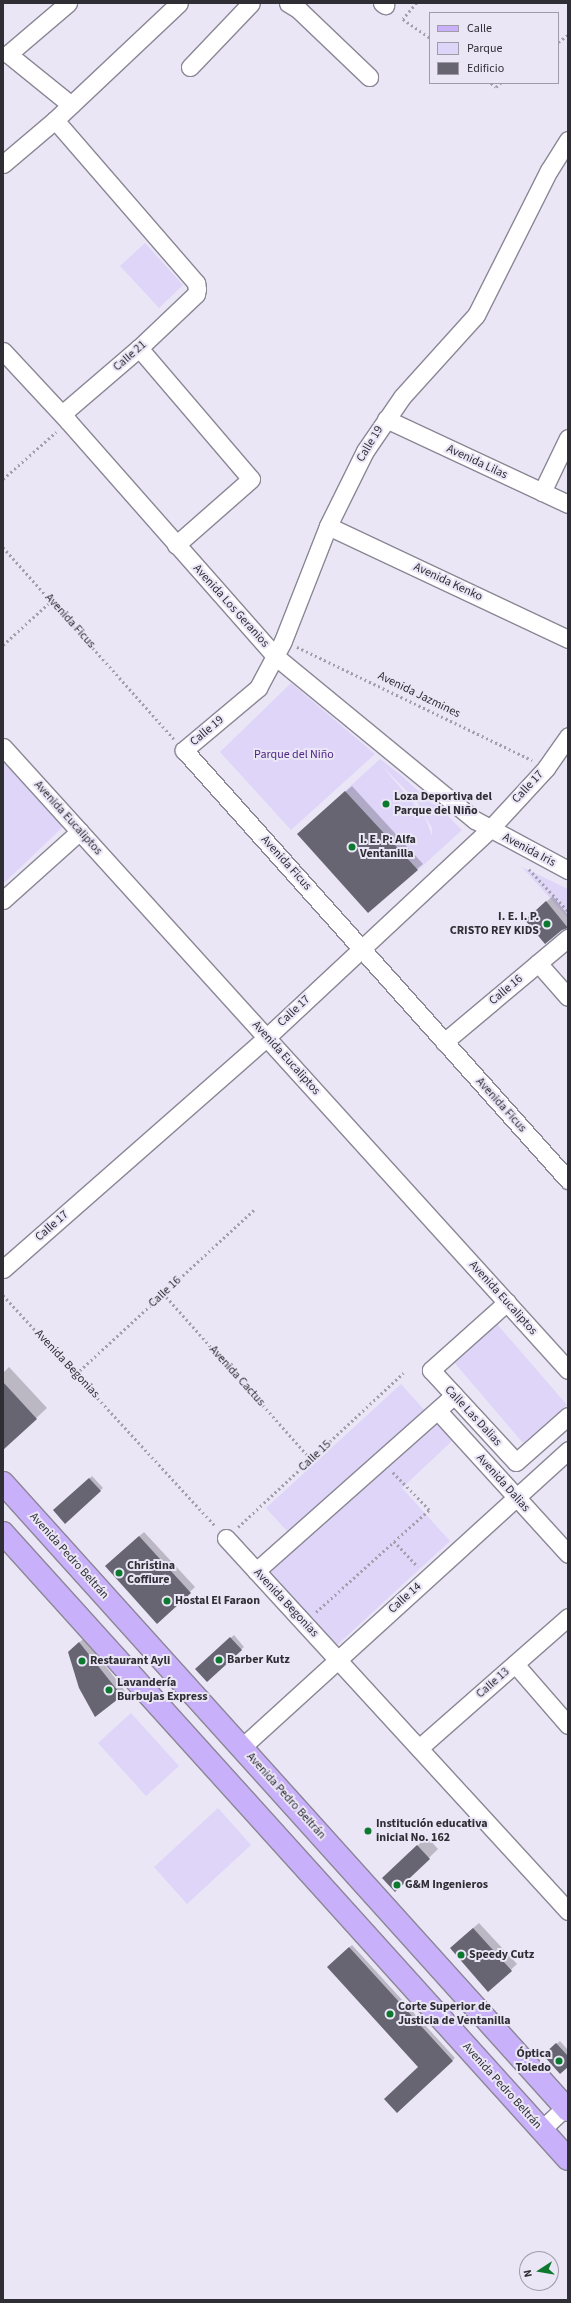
<!DOCTYPE html>
<meta charset="utf-8">
<style>
body{margin:0}
#map{position:relative;width:571px;height:2303px;overflow:hidden;background:#eae6f6;font-family:"Source Sans 3",sans-serif}
div>[style]{position:absolute}
.green>*{inset:0;background:#ded5f9}
.shadow>*{inset:0;background:#0003}
.building>*{inset:0;background:#686572}
.path>*{height:2.5px;margin-top:-1.25px;transform-origin:0;background:repeating-linear-gradient(90deg,#a3a0ac 0 2px,transparent 0 5px)}
.roads{filter:drop-shadow(1px 0 #8b8795) drop-shadow(-1px 0 #8b8795) drop-shadow(0 1px #8b8795) drop-shadow(0 -1px #8b8795)}
.minor>*{height:17px;margin:-8.5px;padding:0 8.5px;transform-origin:8.5px;border-radius:8.5px;background:#fff}
.major>*{height:22px;margin:-11px;padding:0 11px;transform-origin:11px;border-radius:11px;background:#c9b0fa}
.dots>*{width:11px;height:11px;translate:-50% -50%;box-sizing:border-box;border:2px solid #eae6f6;border-radius:50%}
span{translate:-50% -50%;white-space:nowrap;text-align:center;line-height:1.15;-webkit-text-stroke:4px #eae6f6;paint-order:stroke}
.street-label{font-size:12px;color:#2f2e34}
.park-label{font-size:12px;color:#4d2686}
.poi-label{font-size:12px;color:#2f2e34;font-weight:700}
.left{translate:0 -50%;text-align:left}
.right{translate:-100% -50%;text-align:right}
.frame{position:absolute;inset:0;border:4px solid #2f2e34;pointer-events:none}
.legend{position:absolute;left:429px;top:12px;width:130px;height:72px;box-sizing:border-box;background:#eae6f6;border:1px solid #9f9ca8;margin:0;padding:5px 7px;list-style:none;font-size:12px;color:#2f2e34}
.legend li{display:flex;align-items:center;gap:8px;height:20px}
.legend b{width:20px;border:1px solid #9f9ca8}
.north{position:absolute;left:519px;top:2251px;width:40px;height:40px;box-sizing:border-box;background:#eae6f6;border:1px solid #9f9ca8;border-radius:50%;rotate:258deg;font-size:11px;font-weight:700;line-height:16px;text-align:center;color:#2f2e34}
.north::after{content:'';display:block;margin:auto;width:14px;height:18px;background:#0c792e;clip-path:polygon(50% 0,100% 100%,50% 72%,0 100%)}
</style>
<div id="map">
<div class="green">
<i style="clip-path:polygon(145px 243px,183px 285px,159px 308px,120px 266px)"></i>
<i style="clip-path:polygon(291px 683px,375px 754px,291px 830px,220px 752px)"></i>
<i style="clip-path:polygon(3px 752px,68px 822px,5px 882px,3px 880px)"></i>
<i style="clip-path:polygon(evenodd,380px 759px,402px 776px,430px 802px,439px 807px,462px 830px,418px 870px,345px 791px,380px 759px,382px 766px,416px 800px,432px 828px,432px 836px,425px 817px,382px 766px)"></i>
<i style="clip-path:polygon(522px 867px,568px 889px,568px 918px)"></i>
<i style="clip-path:polygon(496px 1323px,567px 1405px,523px 1443px,453px 1361px)"></i>
<i style="clip-path:polygon(401px 1384px,452px 1441px,402px 1488px,450px 1541px,336px 1646px,267px 1571px,297px 1542px,266px 1508px)"></i>
<i style="clip-path:polygon(131px 1713px,179px 1766px,146px 1796px,98px 1743px)"></i>
<i style="clip-path:polygon(218px 1808px,251px 1845px,187px 1904px,154px 1867px)"></i>
</div>
<div class="shadow">
<i style="clip-path:polygon(352px 786px,423px 864px,417px 869px,304px 828px)"></i>
<i style="clip-path:polygon(553px 896px,568px 915px,568px 927px,561px 929px,532px 914px)"></i>
<i style="clip-path:polygon(9px 1367px,47px 1408px,3px 1449px,3px 1373px)"></i>
<i style="clip-path:polygon(92px 1476px,103px 1488px,65px 1522px,55px 1510px)"></i>
<i style="clip-path:polygon(144px 1532px,195px 1587px,157px 1623px,111px 1561px)"></i>
<i style="clip-path:polygon(234px 1635px,244px 1647px,207px 1680px,197px 1669px)"></i>
<i style="clip-path:polygon(84px 1638px,125px 1691px,121px 1695px,69px 1653px)"></i>
<i style="clip-path:polygon(427px 1837px,438px 1849px,395px 1891px,392px 1869px)"></i>
<i style="clip-path:polygon(479px 1923px,517px 1964px,488px 1991px,457px 1942px)"></i>
<i style="clip-path:polygon(352px 1945px,455px 2058px,397px 2112px,419px 2067px,328px 1967px)"></i>
<i style="clip-path:polygon(560px 2041px,568px 2050px,568px 2066px,544px 2055px)"></i>
</div>
<div class="building">
<i style="clip-path:polygon(345px 791px,418px 870px,368px 913px,297px 834px)"></i>
<i style="clip-path:polygon(546px 901px,568px 928px,562px 930px,545px 944px,525px 920px)"></i>
<i style="clip-path:polygon(3px 1382px,37px 1419px,3px 1450px)"></i>
<i style="clip-path:polygon(89px 1478px,101px 1491px,65px 1524px,53px 1510px)"></i>
<i style="clip-path:polygon(139px 1536px,191px 1593px,157px 1624px,105px 1566px)"></i>
<i style="clip-path:polygon(230px 1637px,242px 1650px,207px 1682px,195px 1669px)"></i>
<i style="clip-path:polygon(79px 1642px,122px 1696px,95px 1717px,79px 1688px,68px 1652px)"></i>
<i style="clip-path:polygon(417px 1845px,430px 1859px,395px 1892px,382px 1878px)"></i>
<i style="clip-path:polygon(473px 1928px,512px 1971px,488px 1992px,450px 1948px)"></i>
<i style="clip-path:polygon(349px 1947px,453px 2061px,397px 2113px,384px 2099px,418px 2067px,327px 1967px)"></i>
<i style="clip-path:polygon(556px 2043px,568px 2056px,568px 2067px,560px 2074px,543px 2055px)"></i>
</div>
<div class="path">
<i style="left:417px;top:3px;width:21px;rotate:131deg"></i>
<i style="left:403px;top:19px;width:33px;rotate:35deg"></i>
<i style="left:558px;top:42px;width:12px;rotate:-35deg"></i>
<i style="left:491px;top:83px;width:6px;rotate:39deg"></i>
<i style="left:496px;top:87px;width:6px;rotate:-39deg"></i>
<i style="left:3px;top:479px;width:71px;rotate:-41.6deg"></i>
<i style="left:3px;top:547px;width:257px;rotate:48.3deg"></i>
<i style="left:3px;top:645px;width:65px;rotate:-42.5deg"></i>
<i style="left:297px;top:647px;width:261px;rotate:25.7deg"></i>
<i style="left:529px;top:869px;width:57px;rotate:47.1deg"></i>
<i style="left:163px;top:1293px;width:224px;rotate:48.3deg"></i>
<i style="left:3px;top:1295px;width:315px;rotate:47.4deg"></i>
<i style="left:76px;top:1374px;width:242px;rotate:-42.7deg"></i>
<i style="left:238px;top:1527px;width:226px;rotate:-43deg"></i>
<i style="left:394px;top:1541px;width:35px;rotate:47deg"></i>
<i style="left:316px;top:1612px;width:152px;rotate:-42.1deg"></i>
<i style="left:429px;top:1510px;width:53px;rotate:-134.2deg"></i>
</div>
<div class="roads">
<div class="minor">
<i style="left:68px;top:3px;width:79px;rotate:139.6deg"></i>
<i style="left:8px;top:54px;width:81px;rotate:39deg"></i>
<i style="left:288px;top:3px;width:13px;rotate:32deg"></i>
<i style="left:299px;top:10px;width:97px;rotate:43.7deg"></i>
<i style="left:382px;top:3px;width:4px;rotate:34deg"></i>
<i style="left:190px;top:67px;width:88px;rotate:-46.4deg"></i>
<i style="left:55px;top:120px;width:170px;rotate:-43.3deg"></i>
<i style="left:568px;top:140px;width:36px;rotate:122deg"></i>
<i style="left:549px;top:170px;width:162px;rotate:116.7deg"></i>
<i style="left:476px;top:315px;width:110px;rotate:132.1deg"></i>
<i style="left:402px;top:397px;width:65px;rotate:124.4deg"></i>
<i style="left:365px;top:451px;width:84px;rotate:116.3deg"></i>
<i style="left:328px;top:526px;width:123px;rotate:111.4deg"></i>
<i style="left:283px;top:641px;width:53px;rotate:118deg"></i>
<i style="left:258px;top:688px;width:97px;rotate:140deg"></i>
<i style="left:184px;top:750px;width:577px;rotate:48.23deg"></i>
<i style="left:3px;top:164px;width:68px;rotate:-40.2deg"></i>
<i style="left:55px;top:120px;width:216px;rotate:49.1deg"></i>
<i style="left:196px;top:283px;width:6px;rotate:81deg"></i>
<i style="left:197px;top:289px;width:5px;rotate:101deg"></i>
<i style="left:196px;top:294px;width:79px;rotate:136.5deg"></i>
<i style="left:139px;top:348px;width:101px;rotate:139.4deg"></i>
<i style="left:139px;top:348px;width:172px;rotate:49.5deg"></i>
<i style="left:251px;top:479px;width:100px;rotate:138.7deg"></i>
<i style="left:3px;top:351px;width:96px;rotate:47.1deg"></i>
<i style="left:68px;top:421px;width:313px;rotate:48.6deg"></i>
<i style="left:275px;top:656px;width:259px;rotate:39.4deg"></i>
<i style="left:475px;top:820px;width:106px;rotate:28.3deg"></i>
<i style="left:386px;top:419px;width:201px;rotate:25deg"></i>
<i style="left:542px;top:492px;width:60px;rotate:-64.3deg"></i>
<i style="left:328px;top:526px;width:265px;rotate:25.2deg"></i>
<i style="left:3px;top:747px;width:841px;rotate:47.8deg"></i>
<i style="left:3px;top:900px;width:103px;rotate:-41.9deg"></i>
<i style="left:538px;top:963px;width:45px;rotate:48.6deg"></i>
<i style="left:444px;top:1042px;width:162px;rotate:-40deg"></i>
<i style="left:3px;top:1269px;width:351px;rotate:-41.3deg"></i>
<i style="left:267px;top:1037px;width:305px;rotate:-43deg"></i>
<i style="left:490px;top:829px;width:83px;rotate:-47.4deg"></i>
<i style="left:546px;top:768px;width:39px;rotate:-55deg"></i>
<i style="left:507px;top:1302px;width:102px;rotate:138.2deg"></i>
<i style="left:431px;top:1370px;width:125px;rotate:47.3deg"></i>
<i style="left:516px;top:1462px;width:69px;rotate:-41.5deg"></i>
<i style="left:438px;top:1411px;width:193px;rotate:47.7deg"></i>
<i style="left:226px;top:1538px;width:506px;rotate:47.48deg"></i>
<i style="left:256px;top:1571px;width:265px;rotate:-41.6deg"></i>
<i style="left:515px;top:1664px;width:81px;rotate:49deg"></i>
<i style="left:242px;top:1747px;width:441px;rotate:-42.3deg"></i>
<i style="left:419px;top:1748px;width:198px;rotate:-41.3deg"></i>
<i style="left:542px;top:2129px;width:35px;rotate:-43deg"></i>
</div>
<div class="major">
<i style="left:3px;top:1483px;width:844px;rotate:47.98deg"></i>
<i style="left:3px;top:1533px;width:843px;rotate:47.93deg"></i>
</div>
</div>
<div class="dots">
<i style="left:386px;top:804px;background:#0c792e"></i>
<i style="left:352px;top:847px;background:#0c792e"></i>
<i style="left:547px;top:924px;background:#0c792e"></i>
<i style="left:119px;top:1573px;background:#0c792e"></i>
<i style="left:167px;top:1601px;background:#0c792e"></i>
<i style="left:219px;top:1660px;background:#0c792e"></i>
<i style="left:82px;top:1661px;background:#0c792e"></i>
<i style="left:109px;top:1690px;background:#0c792e"></i>
<i style="left:368px;top:1831px;background:#0c792e"></i>
<i style="left:397px;top:1885px;background:#0c792e"></i>
<i style="left:461px;top:1955px;background:#0c792e"></i>
<i style="left:390px;top:2014px;background:#0c792e"></i>
<i style="left:559px;top:2061px;background:#0c792e"></i>
</div>
<div class="street-label">
<span style="left:130px;top:356px;rotate:-41deg">Calle 21</span>
<span style="left:370px;top:444px;rotate:-59deg">Calle 19</span>
<span style="left:477px;top:462px;rotate:25deg">Avenida Lilas</span>
<span style="left:448px;top:582px;rotate:25deg">Avenida Kenko</span>
<span style="left:231px;top:606px;rotate:48deg">Avenida Los Geranios</span>
<span style="left:70px;top:621px;rotate:48deg">Avenida Ficus</span>
<span style="left:419px;top:695px;rotate:26deg">Avenida Jazmines</span>
<span style="left:207px;top:731px;rotate:-40deg">Calle 19</span>
<span style="left:528px;top:787px;rotate:-47deg">Calle 17</span>
<span style="left:68px;top:818px;rotate:48deg">Avenida Eucaliptos</span>
<span style="left:529px;top:850px;rotate:28deg">Avenida Iris</span>
<span style="left:286px;top:863px;rotate:48deg">Avenida Ficus</span>
<span style="left:506px;top:990px;rotate:-40deg">Calle 16</span>
<span style="left:294px;top:1011px;rotate:-43deg">Calle 17</span>
<span style="left:286px;top:1058px;rotate:48deg">Avenida Eucaliptos</span>
<span style="left:501px;top:1105px;rotate:48deg">Avenida Ficus</span>
<span style="left:52px;top:1226px;rotate:-41deg">Calle 17</span>
<span style="left:165px;top:1292px;rotate:-43deg">Calle 16</span>
<span style="left:503px;top:1298px;rotate:48deg">Avenida Eucaliptos</span>
<span style="left:67px;top:1364px;rotate:47deg">Avenida Begonias</span>
<span style="left:237px;top:1376px;rotate:48deg">Avenida Cactus</span>
<span style="left:473px;top:1416px;rotate:47deg">Calle Las Dalias</span>
<span style="left:315px;top:1456px;rotate:-43deg">Calle 15</span>
<span style="left:503px;top:1483px;rotate:48deg">Avenida Dalias</span>
<span style="left:69px;top:1556px;rotate:48deg">Avenida Pedro Beltrán</span>
<span style="left:405px;top:1598px;rotate:-42deg">Calle 14</span>
<span style="left:286px;top:1603px;rotate:47deg">Avenida Begonias</span>
<span style="left:493px;top:1683px;rotate:-41deg">Calle 13</span>
<span style="left:286px;top:1796px;rotate:48deg">Avenida Pedro Beltrán</span>
<span style="left:502px;top:2086px;rotate:48deg">Avenida Pedro Beltrán</span>
</div>
<div class="park-label">
<span style="left:294px;top:755px">Parque del Niño</span>
</div>
<div class="poi-label">
<span class="left" style="left:394px;top:804px">Loza Deportiva del<br>Parque del Niño</span>
<span class="left" style="left:360px;top:847px">I. E. P: Alfa<br>Ventanilla</span>
<span class="right" style="left:539px;top:924px">I. E. I. P.<br>CRISTO REY KIDS</span>
<span class="left" style="left:127px;top:1573px">Christina<br>Coffiure</span>
<span class="left" style="left:175px;top:1601px">Hostal El Faraon</span>
<span class="left" style="left:227px;top:1660px">Barber Kutz</span>
<span class="left" style="left:90px;top:1661px">Restaurant Ayli</span>
<span class="left" style="left:117px;top:1690px">Lavandería<br>Burbujas Express</span>
<span class="left" style="left:376px;top:1831px">Institución educativa<br>inicial No. 162</span>
<span class="left" style="left:405px;top:1885px">G&amp;M Ingenieros</span>
<span class="left" style="left:469px;top:1955px">Speedy Cutz</span>
<span class="left" style="left:398px;top:2014px">Corte Superior de<br>Justicia de Ventanilla</span>
<span class="right" style="left:551px;top:2061px">Óptica<br>Toledo</span>
</div>
<div class="frame"></div>
<ul class="legend">
<li><b style="height:5px;background:#c9b0fa"></b>Calle</li>
<li><b style="height:11px;background:#ded5f9"></b>Parque</li>
<li><b style="height:11px;background:#686572"></b>Edificio</li>
</ul>
<div class="north">N</div>
</div>
